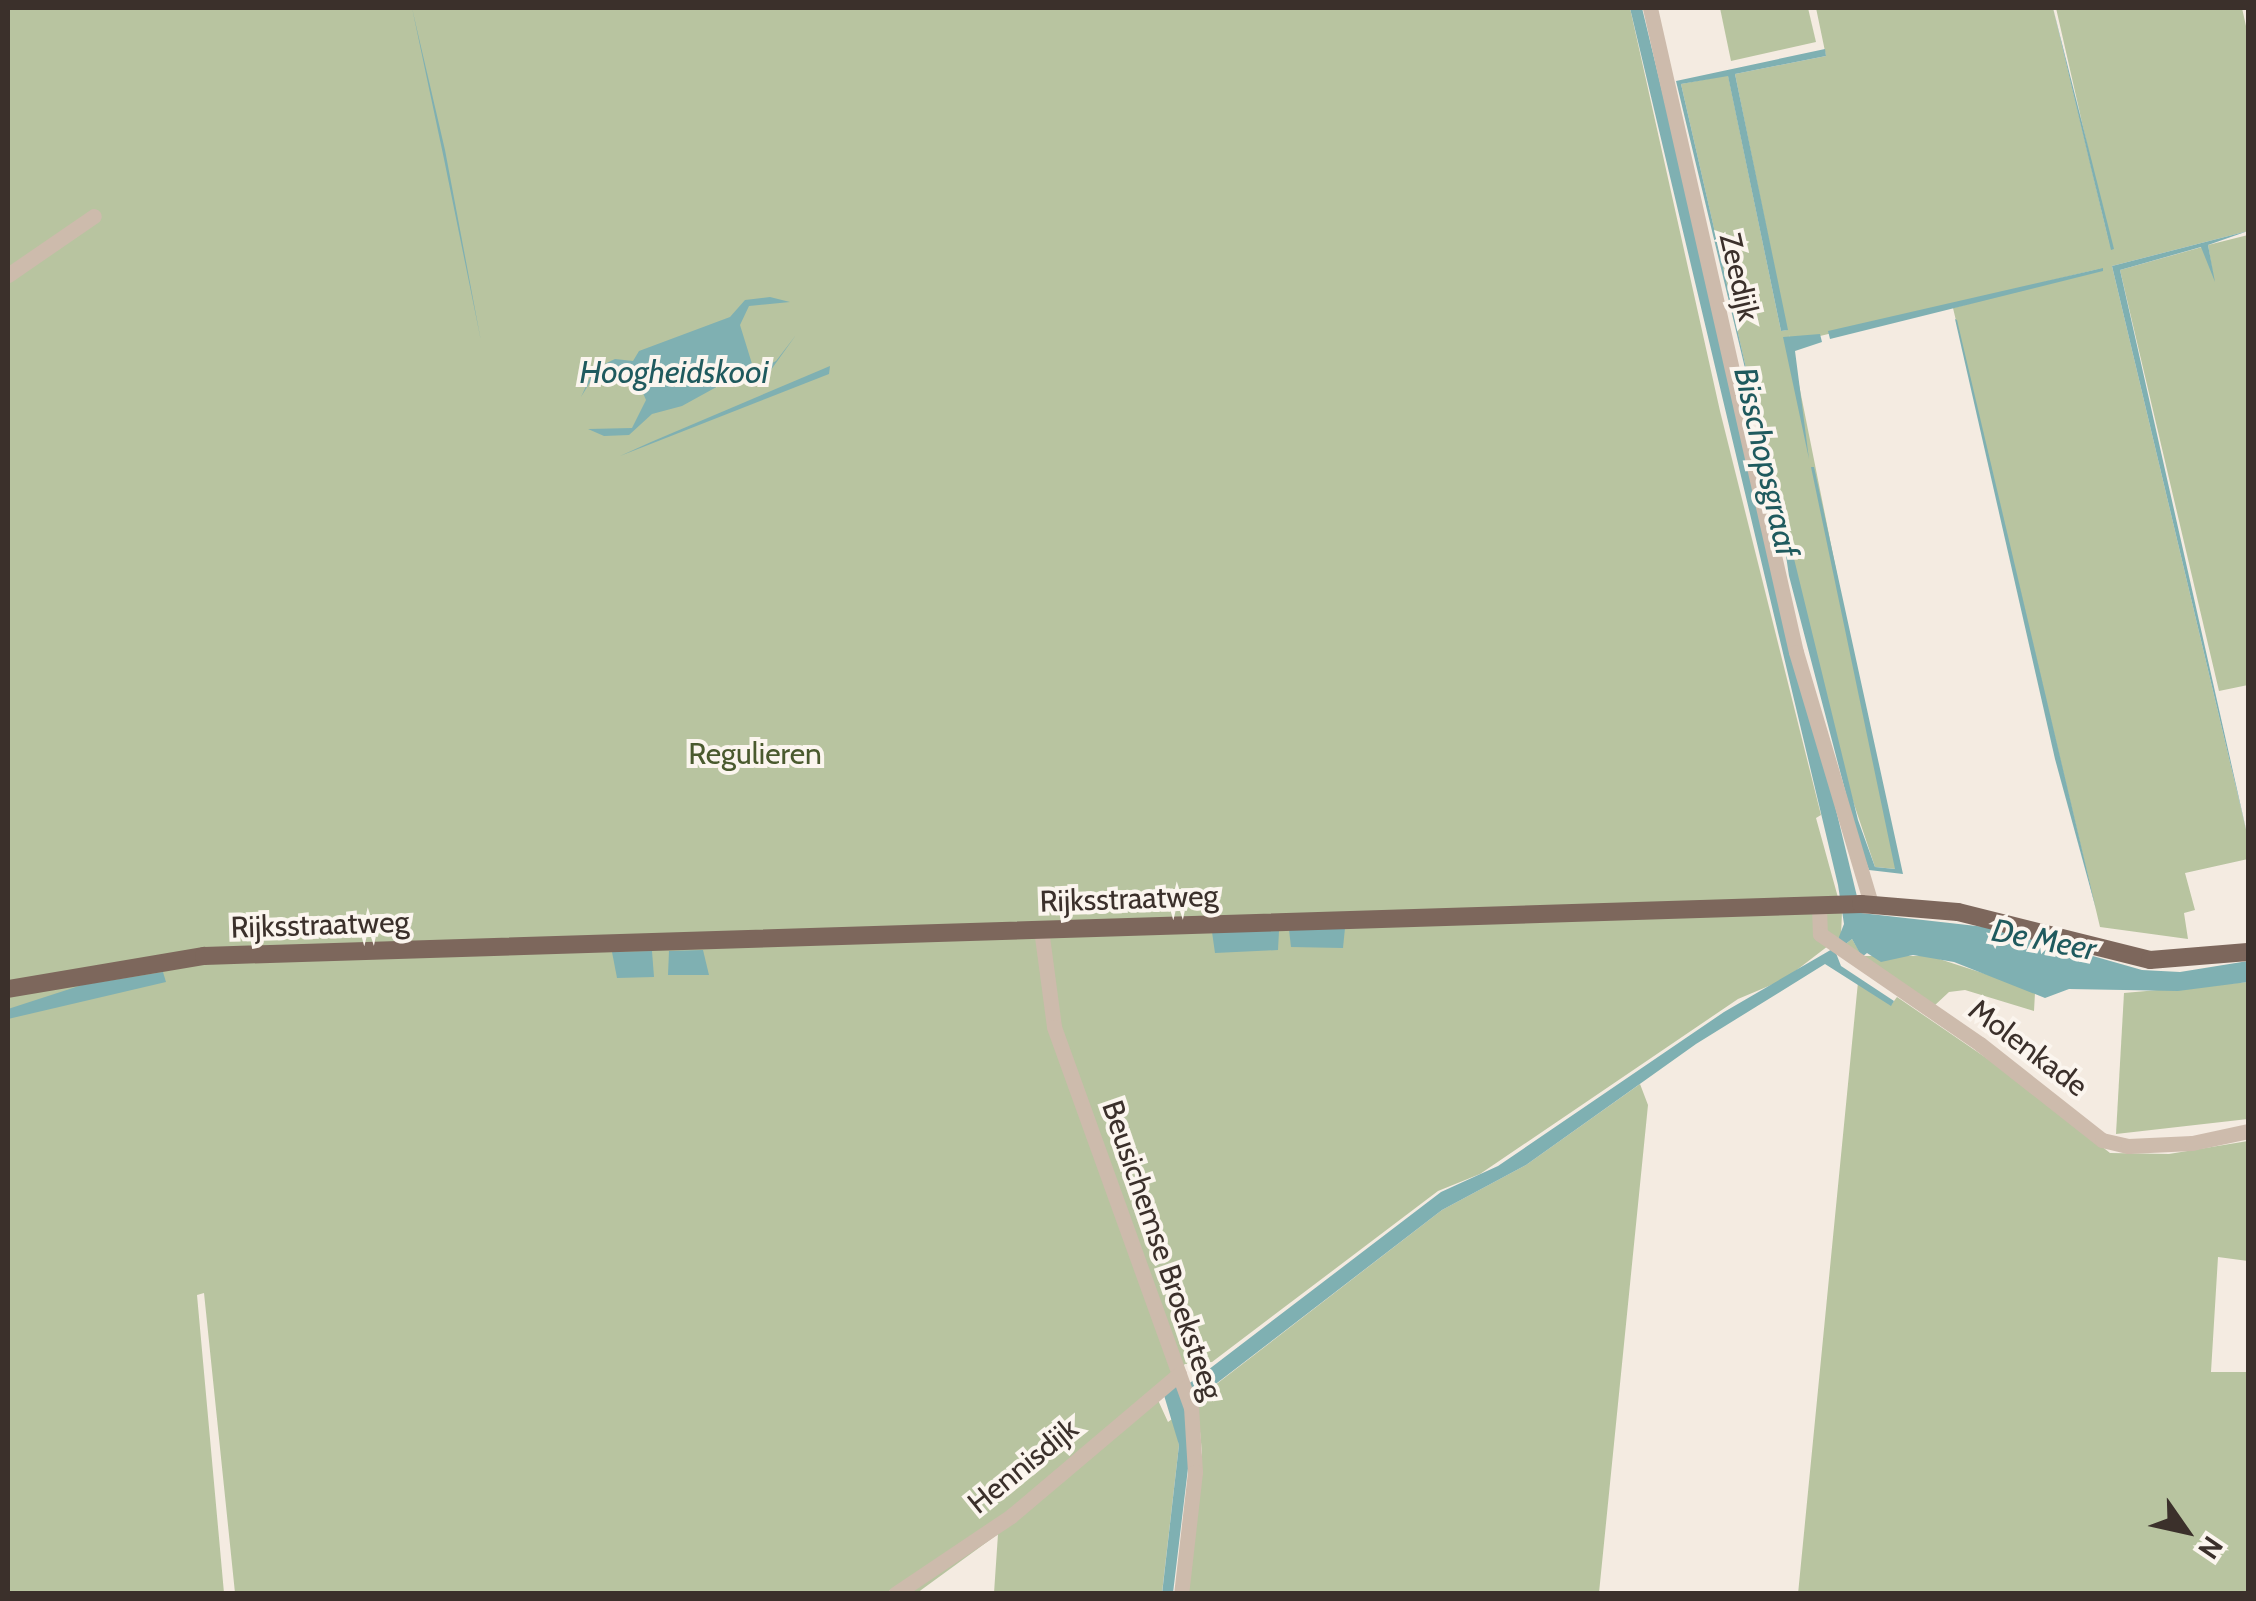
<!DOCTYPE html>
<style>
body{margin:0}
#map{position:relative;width:2256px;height:1601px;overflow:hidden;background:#f4ebe1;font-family:Cabin,sans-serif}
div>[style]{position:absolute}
.green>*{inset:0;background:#b8c4a0}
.water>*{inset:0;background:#7fb0b2}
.minor>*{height:15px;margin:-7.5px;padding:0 7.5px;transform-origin:7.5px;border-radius:7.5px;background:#cdbbac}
.major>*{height:18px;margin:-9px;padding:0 9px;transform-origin:9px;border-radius:9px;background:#7d675c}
span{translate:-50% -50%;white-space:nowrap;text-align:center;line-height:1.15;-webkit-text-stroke:8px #fbf5ee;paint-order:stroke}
.street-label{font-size:30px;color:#3b302b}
.park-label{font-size:30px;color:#4a5a2e}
.water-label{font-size:32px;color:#1f5a5e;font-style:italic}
.frame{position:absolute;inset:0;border:10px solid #3b302b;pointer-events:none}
.north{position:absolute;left:2136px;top:1481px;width:100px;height:100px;-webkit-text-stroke:8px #fbf5ee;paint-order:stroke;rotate:124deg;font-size:28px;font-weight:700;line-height:40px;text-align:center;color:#3b302b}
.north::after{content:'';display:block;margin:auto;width:35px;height:45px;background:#3b302b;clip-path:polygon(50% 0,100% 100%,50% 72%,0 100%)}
</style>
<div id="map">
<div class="green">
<i style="clip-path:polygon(8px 8px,1630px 8px,1720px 411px,1821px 815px,1816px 818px,1842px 912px,1841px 936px,1785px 979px,1738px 999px,1480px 1174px,1438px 1191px,1212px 1362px,1185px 1364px,1010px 1510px,886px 1593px,235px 1593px,204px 1293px,197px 1295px,224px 1593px,8px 1593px)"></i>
<i style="clip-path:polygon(1720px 8px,1808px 8px,1816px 42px,1731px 61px)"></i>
<i style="clip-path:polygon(1816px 8px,2053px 8px,2111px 250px,2056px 8px,2242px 8px,2248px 35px,2248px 231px,2112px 266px,2248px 838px,2248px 859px,2185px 873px,2195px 910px,2184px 913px,2188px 939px,2100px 927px,1953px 308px,2103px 268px,1820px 336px,1791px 341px,1789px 335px,1896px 869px,1875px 867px,1850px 792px,1772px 482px,1681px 84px,1728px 75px,1781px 331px,1787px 330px,1735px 74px,1826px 56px)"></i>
<i style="clip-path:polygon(2248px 235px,2248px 685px,2219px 691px,2120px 270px,2202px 247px,2213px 275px,2208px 245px)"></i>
<i style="clip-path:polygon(1852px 939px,1862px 956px,1930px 956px,1998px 978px,2035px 993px,2034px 1011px,1965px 990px,1949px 992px,1934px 1006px,1843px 946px)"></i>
<i style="clip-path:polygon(1858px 982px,1891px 1005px,1897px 997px,2017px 1079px,2110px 1153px,2169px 1154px,2248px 1141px,2248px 1261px,2218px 1257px,2211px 1372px,2248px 1372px,2248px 1593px,1798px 1594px)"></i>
<i style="clip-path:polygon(2248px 982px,2248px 1119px,2116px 1134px,2124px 993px)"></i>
<i style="clip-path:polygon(1640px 1084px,1648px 1105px,1599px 1593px,1185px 1594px,1202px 1453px,1197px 1399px,1442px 1210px,1526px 1165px)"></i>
<i style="clip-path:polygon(1157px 1398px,1168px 1422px,1175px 1417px,1179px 1445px,1162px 1593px,994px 1593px,998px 1534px,917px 1593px,897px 1594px)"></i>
</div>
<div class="water">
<i style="clip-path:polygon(412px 8px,445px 150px,481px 341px,444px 159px)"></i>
<i style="clip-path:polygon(1630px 8px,1642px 8px,1861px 913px,1994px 928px,2142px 970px,2180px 972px,2248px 961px,2248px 982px,2178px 991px,2069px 989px,2045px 998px,1954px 962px,1913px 955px,1881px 962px,1867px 953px,1862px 957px,1852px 939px,1843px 946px,1837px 942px,1844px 924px,1838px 885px)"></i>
<i style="clip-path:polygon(2053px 8px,2114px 249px,2111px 250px,2091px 168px)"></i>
<i style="clip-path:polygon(1825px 49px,1826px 56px,1735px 74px,1788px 330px,1781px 331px,1728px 76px,1681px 84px,1768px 464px,1676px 81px)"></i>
<i style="clip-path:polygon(2248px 231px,2208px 245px,2215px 282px,2201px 247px,2120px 270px,2248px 838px,2112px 266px)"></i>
<i style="clip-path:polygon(2103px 268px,2103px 271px,1830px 339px,1828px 331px)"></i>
<i style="clip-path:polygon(770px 297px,790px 302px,749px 306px,740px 325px,753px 367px,760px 369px,776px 361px,796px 335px,768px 374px,731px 379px,682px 406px,652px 414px,629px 435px,604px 436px,588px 429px,632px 428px,646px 400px,634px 372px,616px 366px,595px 374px,581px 397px,594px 369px,615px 359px,633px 361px,639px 351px,730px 317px,745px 300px)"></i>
<i style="clip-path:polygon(1955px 319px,1957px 320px,2096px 909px,2055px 759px)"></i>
<i style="clip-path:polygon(1820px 334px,1822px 342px,1795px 351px,1809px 459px,1783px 337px)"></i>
<i style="clip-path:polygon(830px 366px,829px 374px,620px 456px,651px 442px)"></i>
<i style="clip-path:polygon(1811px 467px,1814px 467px,1903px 874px,1869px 870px,1858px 840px,1789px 576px,1775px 481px,1858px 820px,1875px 867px,1895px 869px)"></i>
<i style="clip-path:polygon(1345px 928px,1343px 948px,1291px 947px,1289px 930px)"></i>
<i style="clip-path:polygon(1279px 931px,1278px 950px,1215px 953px,1212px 932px)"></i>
<i style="clip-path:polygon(1834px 948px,1841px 966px,1894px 1001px,1891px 1006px,1825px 964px,1696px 1044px,1526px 1165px,1442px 1210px,1187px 1406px,1189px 1460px,1173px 1593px,1162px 1594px,1179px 1445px,1163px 1392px,1171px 1384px,1181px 1389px,1204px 1373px,1441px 1192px,1498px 1166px,1724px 1012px)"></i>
<i style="clip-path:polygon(703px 950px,709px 975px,668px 975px,669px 951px)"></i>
<i style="clip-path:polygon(652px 951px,654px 977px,617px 978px,612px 952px)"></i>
<i style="clip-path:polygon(163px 972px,166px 982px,8px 1019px,8px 1009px,82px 985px)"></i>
</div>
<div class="minor">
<i style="left:1650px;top:8px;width:660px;rotate:77.23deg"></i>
<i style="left:1796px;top:652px;width:263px;rotate:73.4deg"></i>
<i style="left:8px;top:275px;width:104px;rotate:-34.5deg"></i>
<i style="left:1819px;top:907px;width:27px;rotate:88deg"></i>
<i style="left:1820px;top:934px;width:194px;rotate:34.5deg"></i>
<i style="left:1980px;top:1044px;width:155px;rotate:38.2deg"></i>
<i style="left:2102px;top:1140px;width:27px;rotate:13deg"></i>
<i style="left:2128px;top:1146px;width:64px;rotate:-2.7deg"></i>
<i style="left:2192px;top:1143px;width:57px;rotate:-12.1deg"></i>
<i style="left:1041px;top:929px;width:99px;rotate:82.4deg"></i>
<i style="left:1054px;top:1027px;width:404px;rotate:70.2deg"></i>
<i style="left:1191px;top:1407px;width:65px;rotate:86.5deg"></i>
<i style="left:1195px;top:1472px;width:123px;rotate:96.5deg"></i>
<i style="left:895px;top:1594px;width:140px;rotate:-33.9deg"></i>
<i style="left:1011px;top:1516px;width:220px;rotate:-40.2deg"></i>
</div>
<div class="major">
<i style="left:8px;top:989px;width:199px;rotate:-9.6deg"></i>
<i style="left:204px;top:956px;width:1658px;rotate:-1.8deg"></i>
<i style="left:1861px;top:904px;width:97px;rotate:4.7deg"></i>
<i style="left:1958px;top:912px;width:198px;rotate:14deg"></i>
<i style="left:2150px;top:960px;width:98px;rotate:-4.7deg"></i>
</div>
<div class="street-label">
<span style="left:1739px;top:277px;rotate:77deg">Zeedijk</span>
<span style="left:1129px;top:899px;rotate:-2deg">Rijksstraatweg</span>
<span style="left:320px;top:925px;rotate:-2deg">Rijksstraatweg</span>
<span style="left:2028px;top:1048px;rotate:37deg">Molenkade</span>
<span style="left:1162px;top:1250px;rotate:71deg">Beusichemse Broeksteeg</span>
<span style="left:1023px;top:1466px;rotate:-39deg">Hennisdijk</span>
</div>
<div class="park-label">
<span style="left:755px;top:754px">Regulieren</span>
</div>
<div class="water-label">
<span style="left:674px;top:372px">Hoogheidskooi</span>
<span style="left:1766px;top:462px;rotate:77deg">Bisschopsgraaf</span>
<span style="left:2044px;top:940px;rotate:11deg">De Meer</span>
</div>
<div class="frame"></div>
<div class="north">N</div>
</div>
